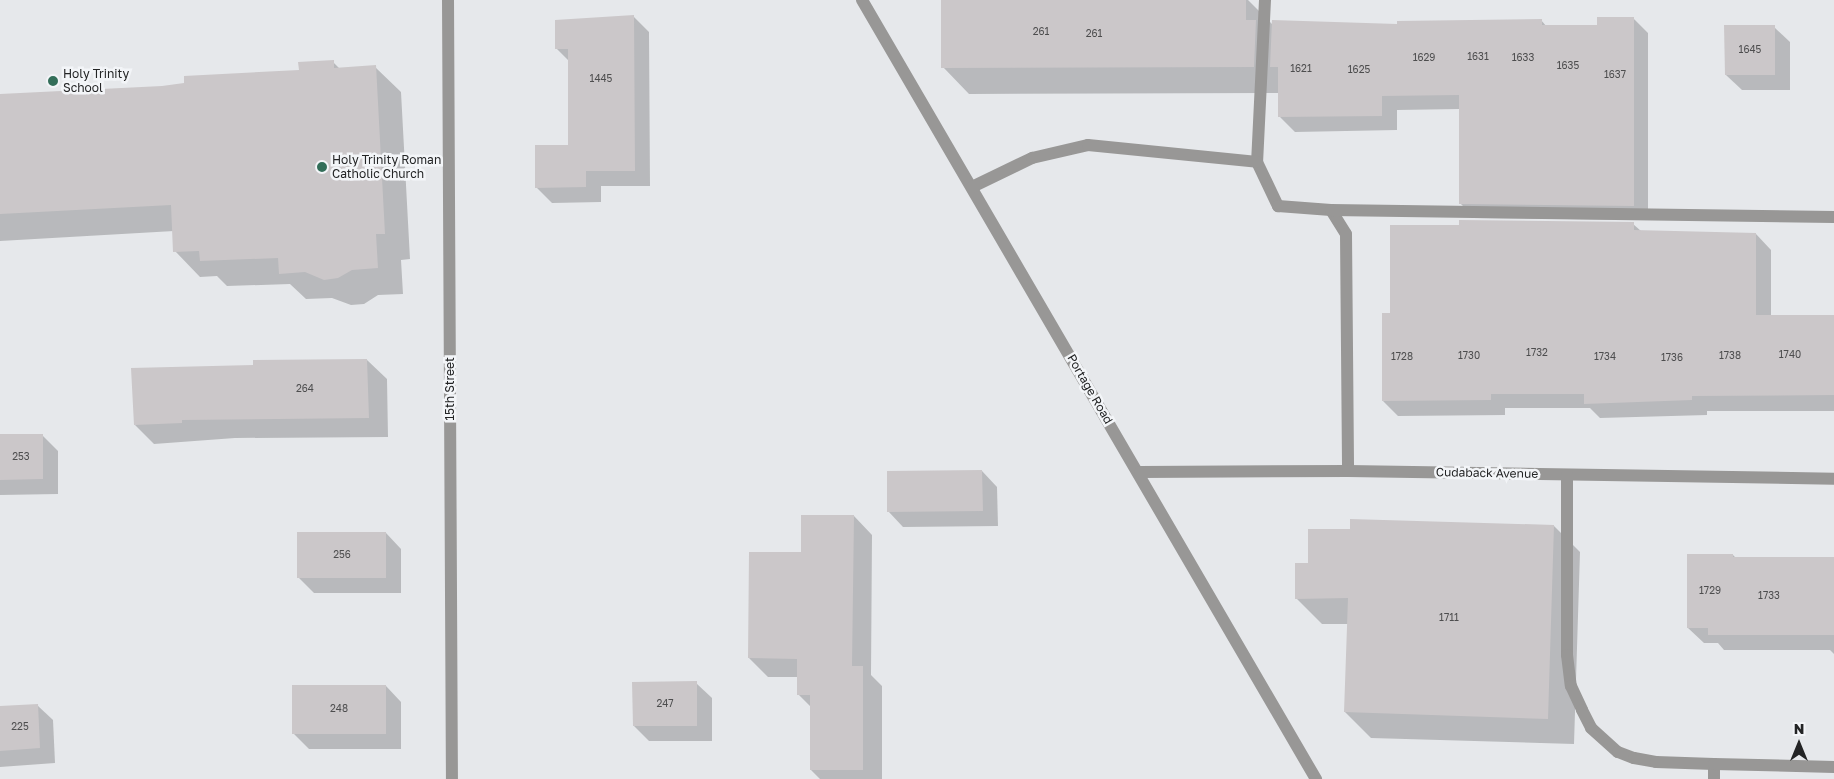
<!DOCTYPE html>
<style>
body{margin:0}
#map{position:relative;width:1834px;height:779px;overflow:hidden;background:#e6e8eb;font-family:"Golos Text",sans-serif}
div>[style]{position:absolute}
.shadow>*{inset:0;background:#0003}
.building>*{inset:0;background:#cbc7c9}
.minor>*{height:12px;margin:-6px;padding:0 6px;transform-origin:6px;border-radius:6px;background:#989796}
.dots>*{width:14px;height:14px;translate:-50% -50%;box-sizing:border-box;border:2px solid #f3f5f8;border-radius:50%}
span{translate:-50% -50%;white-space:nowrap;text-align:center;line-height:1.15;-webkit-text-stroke:5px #f3f5f8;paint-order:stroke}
.number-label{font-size:10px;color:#4d4d4e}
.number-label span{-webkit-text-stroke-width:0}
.poi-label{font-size:12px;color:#232425}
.left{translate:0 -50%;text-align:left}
.street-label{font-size:12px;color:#232425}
.north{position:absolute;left:1774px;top:719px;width:50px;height:50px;-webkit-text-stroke:4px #f3f5f8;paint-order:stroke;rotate:0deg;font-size:14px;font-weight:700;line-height:20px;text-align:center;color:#232425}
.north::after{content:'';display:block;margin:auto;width:18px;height:22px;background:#232425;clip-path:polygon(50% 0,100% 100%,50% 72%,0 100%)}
</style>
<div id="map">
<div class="shadow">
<i style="clip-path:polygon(942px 0,1248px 0,1273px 25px,1398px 25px,1541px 20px,1547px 27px,1599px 27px,1633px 18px,1648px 33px,1648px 220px,1475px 218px,1460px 203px,1460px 109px,1397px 110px,1397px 130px,1295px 132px,1280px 117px,1280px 93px,969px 94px,943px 67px)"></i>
<i style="clip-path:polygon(634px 17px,649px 32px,650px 186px,601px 186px,601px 202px,552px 203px,536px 187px,570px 146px,570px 62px,556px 48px)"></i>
<i style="clip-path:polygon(1774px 27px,1790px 42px,1790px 90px,1742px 90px,1726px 75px)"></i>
<i style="clip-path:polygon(333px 62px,340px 69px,375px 67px,401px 92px,410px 259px,401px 260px,403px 294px,378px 295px,364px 304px,351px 305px,332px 298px,306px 299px,290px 284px,227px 286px,217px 276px,200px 277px,175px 251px,174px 231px,0 241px,0 95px,162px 87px,300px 71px)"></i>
<i style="clip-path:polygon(1633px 224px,1641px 231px,1756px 234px,1771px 250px,1771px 316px,1834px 315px,1834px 411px,1707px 411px,1707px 415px,1600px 418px,1590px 408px,1505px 408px,1505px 415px,1398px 416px,1383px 401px,1391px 314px)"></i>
<i style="clip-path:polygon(367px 360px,387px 379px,388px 437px,235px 438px,154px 444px,135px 425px,255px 366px)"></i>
<i style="clip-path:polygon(42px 435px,58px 451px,58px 494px,0 495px,0 436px)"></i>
<i style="clip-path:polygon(982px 471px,997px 487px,998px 526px,903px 527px,888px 511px)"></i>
<i style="clip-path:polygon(854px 516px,872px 535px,871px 675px,882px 686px,882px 779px,820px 779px,811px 770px,811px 707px,798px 694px,798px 677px,768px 677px,749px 658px,802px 554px)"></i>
<i style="clip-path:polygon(1554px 526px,1580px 552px,1574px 744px,1371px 738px,1345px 712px,1348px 624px,1322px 624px,1296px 598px)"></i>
<i style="clip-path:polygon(386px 533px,401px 549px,401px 593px,314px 593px,298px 577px)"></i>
<i style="clip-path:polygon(1733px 555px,1736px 558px,1834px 557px,1834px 654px,1830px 650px,1724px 650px,1718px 643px,1704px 643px,1688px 628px)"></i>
<i style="clip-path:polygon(696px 683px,712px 698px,712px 741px,649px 741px,634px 726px)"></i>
<i style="clip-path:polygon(386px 686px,401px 702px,401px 749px,309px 749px,293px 733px)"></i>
<i style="clip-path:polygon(37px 705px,53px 720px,55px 763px,0 767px,0 707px)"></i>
</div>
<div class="building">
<i style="clip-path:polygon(941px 0,1246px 0,1246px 20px,1256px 20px,1254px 67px,941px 68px)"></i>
<i style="clip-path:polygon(634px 15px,635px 171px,586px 171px,586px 187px,535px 188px,535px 145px,568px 145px,568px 49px,555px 49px,555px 20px)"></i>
<i style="clip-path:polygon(1597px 17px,1634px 17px,1634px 206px,1459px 204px,1459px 95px,1382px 96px,1382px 116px,1278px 117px,1278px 67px,1270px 67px,1272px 20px,1397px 24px,1397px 21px,1542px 19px,1542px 25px,1597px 25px)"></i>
<i style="clip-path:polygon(1724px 25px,1775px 25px,1775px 75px,1725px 75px)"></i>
<i style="clip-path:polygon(334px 60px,334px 68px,376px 65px,385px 234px,376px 234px,378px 268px,352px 270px,338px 278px,324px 280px,305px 272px,279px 274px,278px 258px,200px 261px,199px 251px,173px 252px,171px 205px,0 214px,0 94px,162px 86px,184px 83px,184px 76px,299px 70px,298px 62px)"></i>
<i style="clip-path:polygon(1459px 220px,1634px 222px,1634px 230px,1756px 233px,1756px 315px,1834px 315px,1834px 395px,1692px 396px,1692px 400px,1584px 404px,1584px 394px,1491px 394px,1491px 400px,1382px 401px,1382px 313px,1390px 313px,1390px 225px,1459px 225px)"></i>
<i style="clip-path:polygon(367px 359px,369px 418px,182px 420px,182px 423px,134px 425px,131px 368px,253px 365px,253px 360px)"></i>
<i style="clip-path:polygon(0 434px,43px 434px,43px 479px,0 480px)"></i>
<i style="clip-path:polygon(982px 470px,983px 511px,887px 512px,887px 471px)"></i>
<i style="clip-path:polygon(801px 515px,854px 515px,852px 666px,863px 666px,863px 770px,810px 770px,810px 695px,797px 695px,797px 659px,748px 658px,749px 552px,801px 552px)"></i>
<i style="clip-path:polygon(1350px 519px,1554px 525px,1548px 719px,1344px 712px,1348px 598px,1295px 599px,1295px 563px,1308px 563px,1308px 529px,1350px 529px)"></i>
<i style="clip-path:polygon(297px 532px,386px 532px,386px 578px,297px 578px)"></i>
<i style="clip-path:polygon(1687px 554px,1733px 554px,1733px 557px,1834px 557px,1834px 635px,1708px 635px,1708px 628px,1687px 628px)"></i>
<i style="clip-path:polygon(697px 681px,697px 726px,633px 726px,632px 682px)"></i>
<i style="clip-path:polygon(292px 685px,386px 685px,386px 734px,292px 734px)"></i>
<i style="clip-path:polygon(38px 704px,40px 748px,0 751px,0 706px)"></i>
</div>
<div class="minor">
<i style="left:448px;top:0;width:779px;rotate:89.71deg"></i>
<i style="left:862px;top:0;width:902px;rotate:59.77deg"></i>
<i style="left:1265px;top:0;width:162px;rotate:92.8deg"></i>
<i style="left:1257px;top:162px;width:49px;rotate:64.5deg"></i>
<i style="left:1278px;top:206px;width:53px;rotate:4.3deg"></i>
<i style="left:1331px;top:210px;width:28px;rotate:58deg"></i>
<i style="left:1346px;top:234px;width:237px;rotate:89.5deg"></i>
<i style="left:972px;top:187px;width:67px;rotate:-25.8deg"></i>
<i style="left:1032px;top:158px;width:57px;rotate:-13.1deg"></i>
<i style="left:1088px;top:145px;width:170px;rotate:5.7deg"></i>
<i style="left:1331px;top:210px;width:503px;rotate:0.8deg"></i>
<i style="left:1140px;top:472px;width:208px;rotate:-0.3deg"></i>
<i style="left:1348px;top:471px;width:486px;rotate:0.9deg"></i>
<i style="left:1567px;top:475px;width:180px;rotate:90deg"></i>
<i style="left:1567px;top:655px;width:31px;rotate:83deg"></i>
<i style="left:1571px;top:686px;width:26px;rotate:65deg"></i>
<i style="left:1582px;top:710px;width:20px;rotate:63deg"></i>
<i style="left:1591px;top:728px;width:36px;rotate:42deg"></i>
<i style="left:1618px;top:752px;width:17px;rotate:21deg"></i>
<i style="left:1634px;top:758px;width:22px;rotate:10deg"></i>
<i style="left:1656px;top:762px;width:58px;rotate:2deg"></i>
<i style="left:1714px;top:764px;width:15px;rotate:90deg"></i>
<i style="left:1714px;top:764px;width:120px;rotate:1.4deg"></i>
</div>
<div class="dots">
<i style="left:53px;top:81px;background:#336e59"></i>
<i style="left:322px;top:167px;background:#336e59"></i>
</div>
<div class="number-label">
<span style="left:1041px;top:32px">261</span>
<span style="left:1094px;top:34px">261</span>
<span style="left:1750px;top:50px">1645</span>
<span style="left:1478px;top:57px">1631</span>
<span style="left:1424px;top:58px">1629</span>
<span style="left:1523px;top:58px">1633</span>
<span style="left:1568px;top:66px">1635</span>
<span style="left:1301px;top:69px">1621</span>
<span style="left:1359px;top:70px">1625</span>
<span style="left:1615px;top:75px">1637</span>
<span style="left:601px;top:79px">1445</span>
<span style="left:1537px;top:353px">1732</span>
<span style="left:1790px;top:355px">1740</span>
<span style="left:1469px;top:356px">1730</span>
<span style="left:1730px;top:356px">1738</span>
<span style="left:1402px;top:357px">1728</span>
<span style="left:1605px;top:357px">1734</span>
<span style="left:1672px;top:358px">1736</span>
<span style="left:305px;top:389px">264</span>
<span style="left:21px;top:457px">253</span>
<span style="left:342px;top:555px">256</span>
<span style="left:1710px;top:591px">1729</span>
<span style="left:1769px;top:596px">1733</span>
<span style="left:1449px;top:618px">1711</span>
<span style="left:665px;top:704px">247</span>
<span style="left:339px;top:709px">248</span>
<span style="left:20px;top:727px">225</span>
</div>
<div class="poi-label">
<span class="left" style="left:63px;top:81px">Holy Trinity<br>School</span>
<span class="left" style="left:332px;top:167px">Holy Trinity Roman<br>Catholic Church</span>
</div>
<div class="street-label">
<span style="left:450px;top:389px;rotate:-90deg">15th Street</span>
<span style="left:1090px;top:389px;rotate:60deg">Portage Road</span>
<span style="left:1487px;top:473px;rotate:1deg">Cudaback Avenue</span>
</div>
<div class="north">N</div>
</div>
